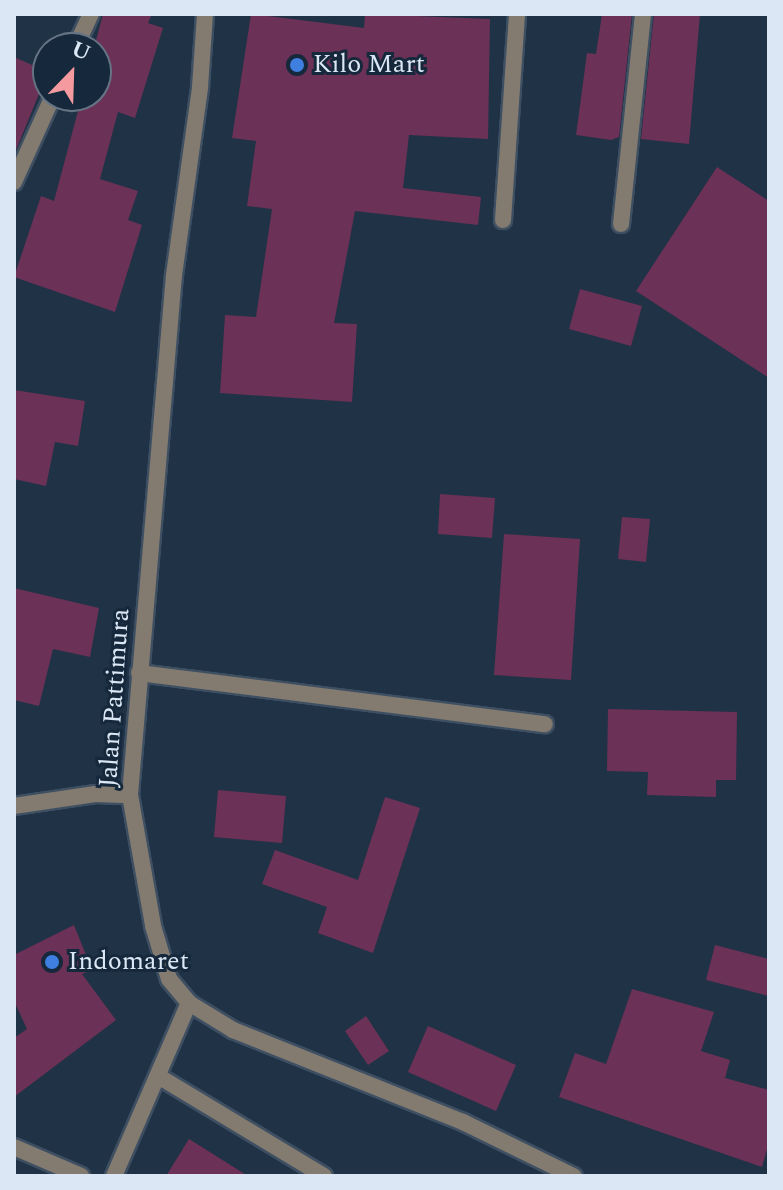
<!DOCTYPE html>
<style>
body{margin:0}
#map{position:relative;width:783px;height:1190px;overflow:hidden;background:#203246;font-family:Spectral,serif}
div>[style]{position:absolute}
.building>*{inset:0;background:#6b3156}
.roads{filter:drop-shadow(2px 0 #3e4f62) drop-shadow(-2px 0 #3e4f62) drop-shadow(0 2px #3e4f62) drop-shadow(0 -2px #3e4f62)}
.minor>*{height:16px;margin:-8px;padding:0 8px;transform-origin:8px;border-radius:8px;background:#837b70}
.tertiary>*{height:16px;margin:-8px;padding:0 8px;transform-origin:8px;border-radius:8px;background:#837b70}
.dots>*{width:22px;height:22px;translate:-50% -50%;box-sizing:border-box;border:4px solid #16283b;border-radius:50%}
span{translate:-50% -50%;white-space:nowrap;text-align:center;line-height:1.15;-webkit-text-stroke:6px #16283b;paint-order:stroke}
.poi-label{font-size:26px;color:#dbe7f4}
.left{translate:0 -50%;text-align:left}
.street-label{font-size:26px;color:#dbe7f4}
.frame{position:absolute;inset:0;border:16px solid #dbe7f4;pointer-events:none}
.north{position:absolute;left:32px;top:32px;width:80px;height:80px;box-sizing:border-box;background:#16283b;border:2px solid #657485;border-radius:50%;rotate:23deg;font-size:22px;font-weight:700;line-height:32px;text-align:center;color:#dbe7f4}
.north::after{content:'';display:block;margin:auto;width:28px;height:36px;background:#f59b9f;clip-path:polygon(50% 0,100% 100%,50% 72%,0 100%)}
</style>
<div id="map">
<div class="building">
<i style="clip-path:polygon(103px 14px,152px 14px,148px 23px,163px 28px,135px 118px,118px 112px,100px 179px,138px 191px,128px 220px,142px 225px,115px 312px,14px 277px,41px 196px,54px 201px,82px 96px,96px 96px,94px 48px)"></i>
<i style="clip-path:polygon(251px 14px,364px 28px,365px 14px,490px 19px,488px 139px,409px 135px,403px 188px,481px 197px,478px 225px,355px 211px,334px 323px,357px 324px,352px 402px,220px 393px,225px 315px,256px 317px,272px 209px,247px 206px,256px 141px,232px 138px)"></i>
<i style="clip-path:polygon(602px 14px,632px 14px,619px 137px,611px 140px,576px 135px,587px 53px,596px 54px)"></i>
<i style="clip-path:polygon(654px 14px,700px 14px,689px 144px,641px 139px)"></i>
<i style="clip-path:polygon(14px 57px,48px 72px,14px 155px)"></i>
<i style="clip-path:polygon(717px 167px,769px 201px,769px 378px,636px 291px)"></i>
<i style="clip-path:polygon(580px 289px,642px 306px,631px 346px,569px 329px)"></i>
<i style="clip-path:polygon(14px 390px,85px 401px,78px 446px,55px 442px,46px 486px,14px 479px)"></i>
<i style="clip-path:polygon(440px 494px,495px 498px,492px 538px,438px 534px)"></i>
<i style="clip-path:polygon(622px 517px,650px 519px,646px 562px,618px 559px)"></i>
<i style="clip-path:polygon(504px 534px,580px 539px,571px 680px,494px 675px)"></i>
<i style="clip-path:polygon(14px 588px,99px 608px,90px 657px,53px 649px,39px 706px,14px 700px)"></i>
<i style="clip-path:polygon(608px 709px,737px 712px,736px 780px,716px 780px,716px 797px,647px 795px,648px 772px,607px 771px)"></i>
<i style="clip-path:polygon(218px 790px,286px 796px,282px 843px,214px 837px)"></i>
<i style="clip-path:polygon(385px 797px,420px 808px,373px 953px,318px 933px,327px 907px,262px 884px,275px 850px,358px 880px)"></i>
<i style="clip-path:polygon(74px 925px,92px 970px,82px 974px,116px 1020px,14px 1097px,14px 1038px,27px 1029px,14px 1001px,14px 955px)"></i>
<i style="clip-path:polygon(715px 945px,769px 959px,769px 996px,706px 980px)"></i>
<i style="clip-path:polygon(632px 989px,714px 1012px,701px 1051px,730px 1060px,725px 1078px,769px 1090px,769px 1142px,762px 1167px,559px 1097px,575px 1053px,606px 1064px)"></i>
<i style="clip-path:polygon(366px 1016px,389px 1051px,368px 1065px,345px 1031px)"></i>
<i style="clip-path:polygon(428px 1026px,516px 1065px,496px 1111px,408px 1072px)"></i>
<i style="clip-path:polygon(189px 1139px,248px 1176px,166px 1176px)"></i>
</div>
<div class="roads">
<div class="minor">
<i style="left:75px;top:48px;width:38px;rotate:-65deg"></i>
<i style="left:14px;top:182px;width:94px;rotate:-65.6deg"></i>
<i style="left:503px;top:220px;width:206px;rotate:-86.1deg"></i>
<i style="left:621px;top:224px;width:211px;rotate:-84deg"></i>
<i style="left:139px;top:673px;width:409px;rotate:7.2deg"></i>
<i style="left:14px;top:806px;width:82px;rotate:-8.4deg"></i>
<i style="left:95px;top:794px;width:35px;rotate:2deg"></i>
<i style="left:158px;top:1076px;width:194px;rotate:31.1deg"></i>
<i style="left:14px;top:1147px;width:73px;rotate:23.4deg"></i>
<i style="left:114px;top:1176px;width:189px;rotate:-66.6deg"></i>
</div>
<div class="tertiary">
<i style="left:205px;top:14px;width:74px;rotate:93.9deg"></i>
<i style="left:200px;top:88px;width:189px;rotate:97.9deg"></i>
<i style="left:174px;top:275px;width:522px;rotate:94.84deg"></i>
<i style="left:130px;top:795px;width:133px;rotate:80deg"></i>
<i style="left:153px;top:926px;width:55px;rotate:73.2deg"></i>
<i style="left:169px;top:979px;width:31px;rotate:50deg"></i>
<i style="left:189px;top:1003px;width:52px;rotate:31.5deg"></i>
<i style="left:233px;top:1030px;width:248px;rotate:21.8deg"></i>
<i style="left:463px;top:1122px;width:123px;rotate:26.1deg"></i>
</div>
</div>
<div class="dots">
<i style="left:297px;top:65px;background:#3f7fe0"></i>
<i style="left:52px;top:962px;background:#3f7fe0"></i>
</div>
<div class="poi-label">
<span class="left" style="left:313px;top:65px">Kilo Mart</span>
<span class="left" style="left:68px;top:962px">Indomaret</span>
</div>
<div class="street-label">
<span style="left:115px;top:698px;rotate:-86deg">Jalan Pattimura</span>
</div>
<div class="frame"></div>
<div class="north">U</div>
</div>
